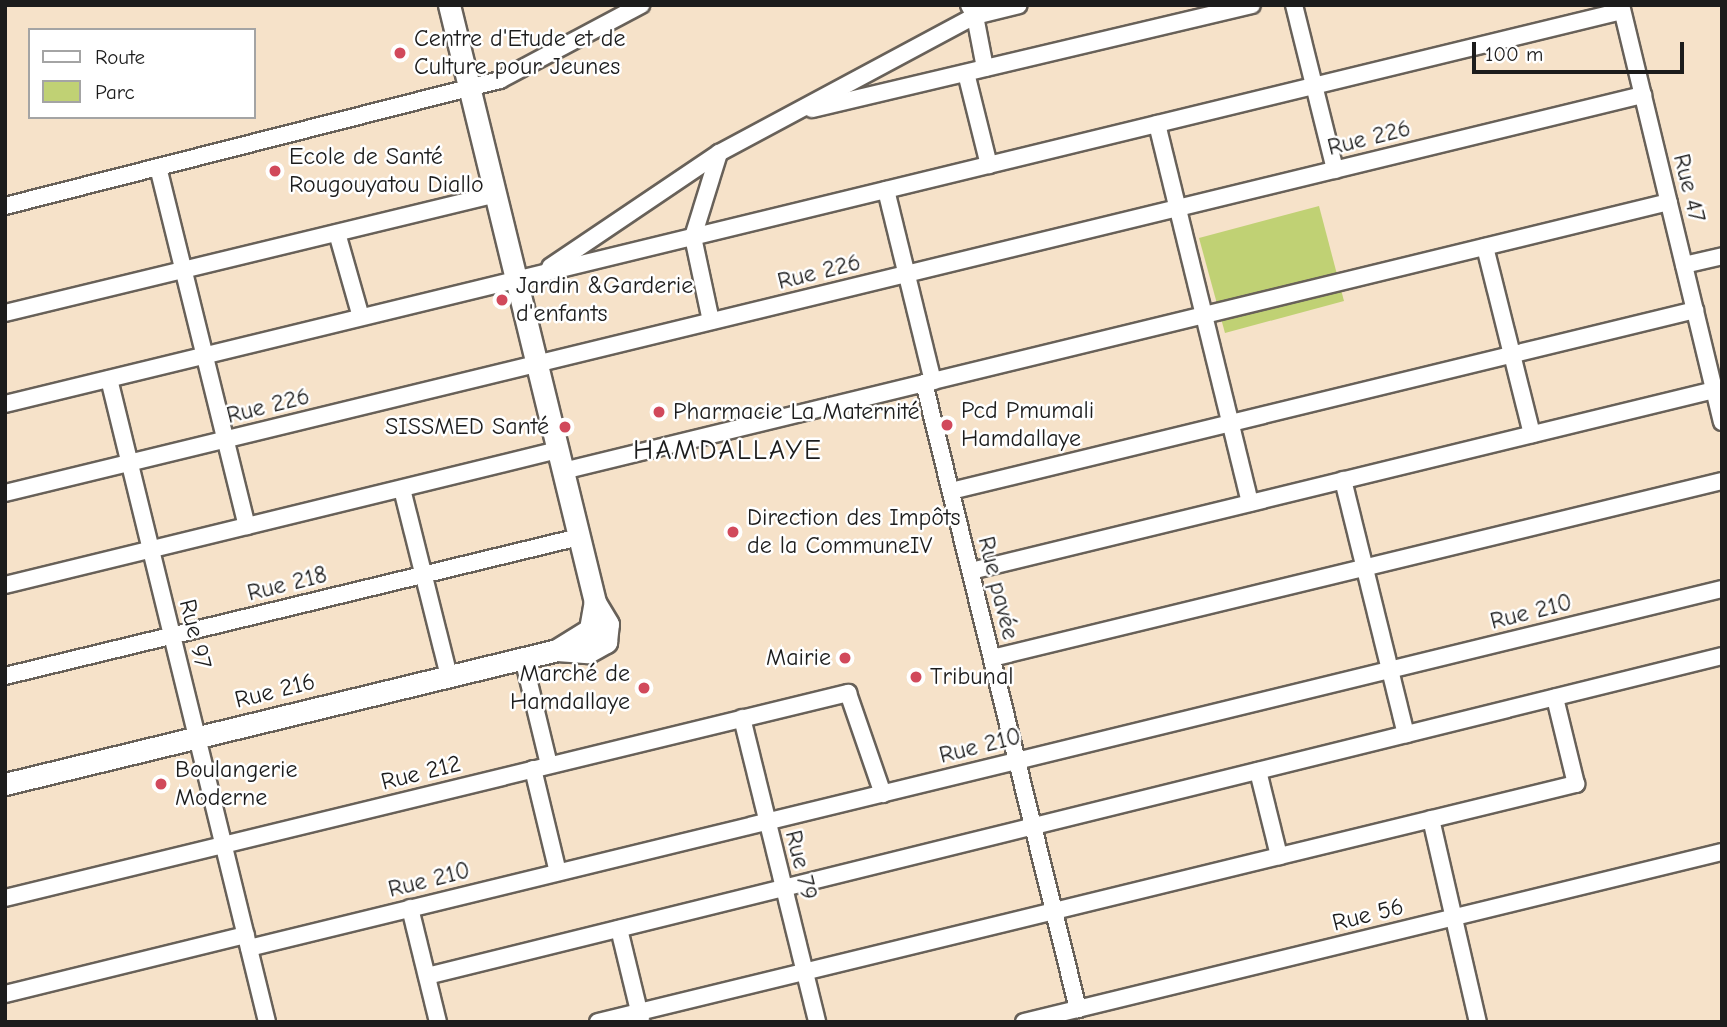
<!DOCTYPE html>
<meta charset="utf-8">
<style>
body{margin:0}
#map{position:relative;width:1727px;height:1027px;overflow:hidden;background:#f6e2c9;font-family:"Comic Neue",sans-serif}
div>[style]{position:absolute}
.green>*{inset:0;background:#c0d174}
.roads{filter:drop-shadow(2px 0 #686159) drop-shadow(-2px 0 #686159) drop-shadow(0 2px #686159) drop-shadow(0 -2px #686159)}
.street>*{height:16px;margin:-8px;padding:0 8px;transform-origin:8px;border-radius:8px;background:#fff}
.secondary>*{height:21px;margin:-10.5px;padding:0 10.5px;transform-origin:10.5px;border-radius:10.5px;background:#fff}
.dots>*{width:19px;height:19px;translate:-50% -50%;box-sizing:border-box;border:4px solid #fff;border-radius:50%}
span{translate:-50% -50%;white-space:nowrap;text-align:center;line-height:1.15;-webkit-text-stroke:5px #fff;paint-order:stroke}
.poi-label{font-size:24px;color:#1c1c1c}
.left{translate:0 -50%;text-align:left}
.right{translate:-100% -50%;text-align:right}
.street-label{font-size:24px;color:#1c1c1c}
.quarter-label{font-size:28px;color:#1c1c1c;letter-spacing:2px}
.frame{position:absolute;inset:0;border:7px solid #1c1c1c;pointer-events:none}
.legend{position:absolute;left:28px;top:28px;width:228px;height:91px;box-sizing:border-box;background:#fff;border:2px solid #a4a4a4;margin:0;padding:9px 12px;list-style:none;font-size:21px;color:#1c1c1c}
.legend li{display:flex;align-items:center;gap:14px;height:35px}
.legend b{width:35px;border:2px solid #a4a4a4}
.scale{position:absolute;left:1472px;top:42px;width:212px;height:32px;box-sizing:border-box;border:4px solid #1c1c1c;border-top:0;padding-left:9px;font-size:21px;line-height:24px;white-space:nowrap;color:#1c1c1c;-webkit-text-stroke:5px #fff;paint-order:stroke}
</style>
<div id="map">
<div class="green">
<i style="clip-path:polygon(1319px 206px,1344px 301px,1225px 333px,1199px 238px)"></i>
</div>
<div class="roads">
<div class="street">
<i style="left:969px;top:5px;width:13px;rotate:61deg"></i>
<i style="left:975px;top:16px;width:53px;rotate:79.1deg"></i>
<i style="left:1294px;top:5px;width:170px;rotate:76deg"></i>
<i style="left:1621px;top:5px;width:429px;rotate:76.4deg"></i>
<i style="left:966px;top:73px;width:95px;rotate:76deg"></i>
<i style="left:812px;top:109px;width:452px;rotate:-13.3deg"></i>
<i style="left:1157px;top:124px;width:390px;rotate:76.2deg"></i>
<i style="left:158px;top:167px;width:370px;rotate:76.1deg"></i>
<i style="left:886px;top:190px;width:197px;rotate:76.2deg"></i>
<i style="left:5px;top:206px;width:511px;rotate:-14.28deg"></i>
<i style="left:500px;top:80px;width:160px;rotate:-28deg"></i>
<i style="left:337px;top:233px;width:87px;rotate:74.1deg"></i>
<i style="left:1485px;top:247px;width:193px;rotate:75.9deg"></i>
<i style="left:1684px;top:265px;width:39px;rotate:-13deg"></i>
<i style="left:550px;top:267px;width:204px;rotate:-34deg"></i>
<i style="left:719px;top:153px;width:290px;rotate:-28.2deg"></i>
<i style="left:975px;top:16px;width:45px;rotate:-14deg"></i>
<i style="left:5px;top:313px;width:506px;rotate:-13.6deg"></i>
<i style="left:711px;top:321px;width:86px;rotate:-102.1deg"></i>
<i style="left:693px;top:237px;width:88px;rotate:-72.8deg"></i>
<i style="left:109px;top:379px;width:662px;rotate:76.19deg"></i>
<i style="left:924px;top:383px;width:645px;rotate:76.18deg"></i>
<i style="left:5px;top:404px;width:1664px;rotate:-13.66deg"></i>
<i style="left:563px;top:471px;width:1138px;rotate:-13.67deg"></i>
<i style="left:1343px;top:480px;width:262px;rotate:76.1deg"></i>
<i style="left:402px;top:489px;width:193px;rotate:75.9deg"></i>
<i style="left:951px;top:491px;width:766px;rotate:-13.67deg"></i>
<i style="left:5px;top:493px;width:1686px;rotate:-13.66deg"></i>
<i style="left:971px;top:571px;width:765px;rotate:-13.69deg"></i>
<i style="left:5px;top:585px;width:569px;rotate:-13.72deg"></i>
<i style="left:523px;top:658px;width:110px;rotate:76.3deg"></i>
<i style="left:992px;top:658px;width:751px;rotate:-13.63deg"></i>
<i style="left:5px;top:676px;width:591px;rotate:-13.61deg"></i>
<i style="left:742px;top:718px;width:313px;rotate:76.1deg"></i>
<i style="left:533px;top:769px;width:106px;rotate:76.4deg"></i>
<i style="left:1258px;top:771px;width:88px;rotate:76.1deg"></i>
<i style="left:1431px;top:819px;width:208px;rotate:77deg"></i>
<i style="left:5px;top:898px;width:868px;rotate:-13.67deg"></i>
<i style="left:848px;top:693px;width:107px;rotate:70.9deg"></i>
<i style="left:410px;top:908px;width:117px;rotate:76.2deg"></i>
<i style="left:619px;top:929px;width:93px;rotate:76.3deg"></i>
<i style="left:249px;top:948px;width:1516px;rotate:-13.7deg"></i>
<i style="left:427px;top:976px;width:1334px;rotate:-13.88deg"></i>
<i style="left:5px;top:994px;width:248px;rotate:-13.8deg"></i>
<i style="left:598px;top:1022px;width:1007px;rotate:-13.68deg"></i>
<i style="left:1576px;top:784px;width:89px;rotate:-103.7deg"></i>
<i style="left:1024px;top:1022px;width:718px;rotate:-13.69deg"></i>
</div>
<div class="secondary">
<i style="left:557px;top:650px;width:31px;rotate:4deg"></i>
<i style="left:588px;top:652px;width:21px;rotate:-29deg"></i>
<i style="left:606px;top:642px;width:18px;rotate:-84deg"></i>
<i style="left:608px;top:624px;width:26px;rotate:-121deg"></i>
<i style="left:5px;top:784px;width:568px;rotate:-13.64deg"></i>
<i style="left:557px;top:650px;width:39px;rotate:-32deg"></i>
<i style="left:590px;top:629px;width:27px;rotate:-80deg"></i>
<i style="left:595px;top:602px;width:615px;rotate:-103.74deg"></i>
</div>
</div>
<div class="dots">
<i style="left:400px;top:53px;background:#d1495b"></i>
<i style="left:275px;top:171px;background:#d1495b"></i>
<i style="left:502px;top:300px;background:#d1495b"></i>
<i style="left:659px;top:412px;background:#d1495b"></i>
<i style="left:947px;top:425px;background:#d1495b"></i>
<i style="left:565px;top:427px;background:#d1495b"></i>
<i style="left:733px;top:532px;background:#d1495b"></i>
<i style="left:845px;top:658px;background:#d1495b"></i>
<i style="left:916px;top:677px;background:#d1495b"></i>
<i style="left:644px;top:688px;background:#d1495b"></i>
<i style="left:161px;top:784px;background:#d1495b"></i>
</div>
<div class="poi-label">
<span class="left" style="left:414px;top:53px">Centre d'Etude et de<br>Culture pour Jeunes</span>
<span class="left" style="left:289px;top:171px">Ecole de Santé<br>Rougouyatou Diallo</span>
<span class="left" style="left:516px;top:300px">Jardin &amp;Garderie<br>d'enfants</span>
<span class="left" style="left:961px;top:425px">Pcd Pmumali<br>Hamdallaye</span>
<span class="left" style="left:673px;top:412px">Pharmacie La Maternité</span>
<span class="right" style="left:549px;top:427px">SISSMED Santé</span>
<span class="left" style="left:747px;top:532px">Direction des Impôts<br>de la CommuneIV</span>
<span class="right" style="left:831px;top:658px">Mairie</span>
<span class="right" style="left:630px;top:688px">Marché de<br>Hamdallaye</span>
<span class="left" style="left:930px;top:677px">Tribunal</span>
<span class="left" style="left:175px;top:784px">Boulangerie<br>Moderne</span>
</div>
<div class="street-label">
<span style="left:1369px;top:138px;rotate:-14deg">Rue 226</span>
<span style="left:1689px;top:188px;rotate:76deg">Rue 47</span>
<span style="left:819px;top:272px;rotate:-14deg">Rue 226</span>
<span style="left:268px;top:406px;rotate:-14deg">Rue 226</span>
<span style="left:287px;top:584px;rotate:-14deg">Rue 218</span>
<span style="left:998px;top:588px;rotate:76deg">Rue pavée</span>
<span style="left:1531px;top:612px;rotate:-14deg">Rue 210</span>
<span style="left:195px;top:634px;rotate:76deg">Rue 97</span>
<span style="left:275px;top:691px;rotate:-14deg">Rue 216</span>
<span style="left:980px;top:746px;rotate:-14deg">Rue 210</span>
<span style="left:421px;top:773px;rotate:-14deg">Rue 212</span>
<span style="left:801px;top:865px;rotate:76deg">Rue 79</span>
<span style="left:429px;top:880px;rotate:-14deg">Rue 210</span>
<span style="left:1368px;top:915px;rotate:-14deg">Rue 56</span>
</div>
<div class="quarter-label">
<span style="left:728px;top:450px">HAMDALLAYE</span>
</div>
<div class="frame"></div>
<ul class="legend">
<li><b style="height:9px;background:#fff"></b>Route</li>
<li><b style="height:19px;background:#c0d174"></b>Parc</li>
</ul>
<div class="scale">100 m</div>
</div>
